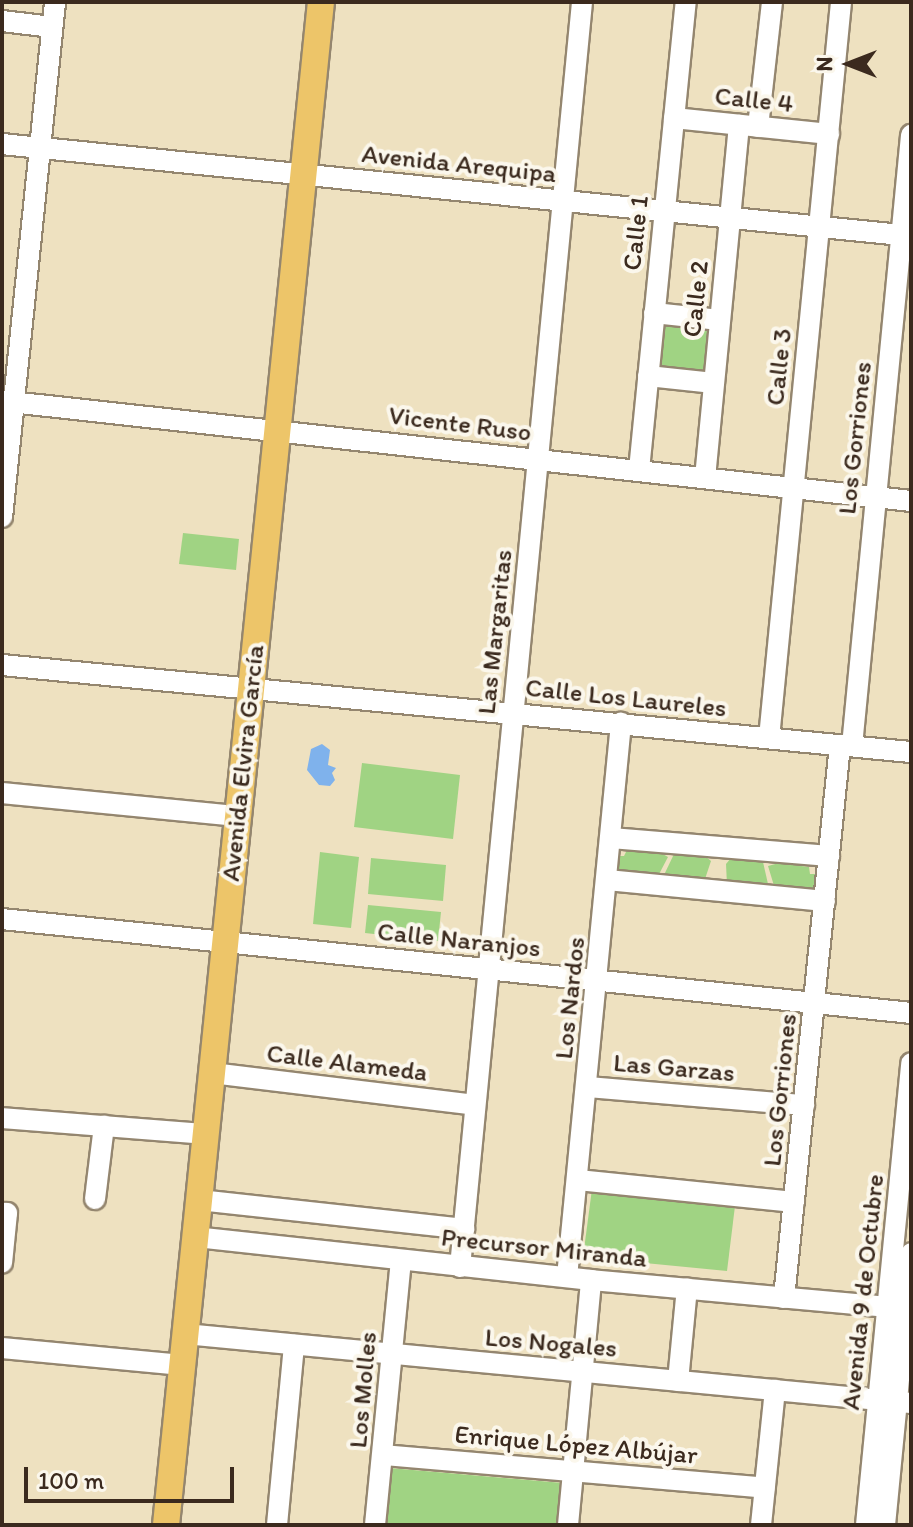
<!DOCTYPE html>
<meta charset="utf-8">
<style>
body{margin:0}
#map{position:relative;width:913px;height:1527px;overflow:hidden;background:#eee1c0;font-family:Itim,sans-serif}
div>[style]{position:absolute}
.green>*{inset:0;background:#a0d383}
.water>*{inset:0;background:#7fb2ec}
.roads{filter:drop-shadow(2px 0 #94866f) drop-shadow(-2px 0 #94866f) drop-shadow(0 2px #94866f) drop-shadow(0 -2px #94866f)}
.minor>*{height:20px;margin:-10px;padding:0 10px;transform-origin:10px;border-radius:10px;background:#fff}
.major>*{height:26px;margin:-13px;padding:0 13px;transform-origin:13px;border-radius:13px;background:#edc569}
span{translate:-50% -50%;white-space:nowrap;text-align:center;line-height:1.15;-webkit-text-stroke:8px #fbf7ec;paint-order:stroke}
.street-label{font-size:26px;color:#3b2a1e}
.frame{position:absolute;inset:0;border:4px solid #3b2a1e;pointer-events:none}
.north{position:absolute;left:809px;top:24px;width:80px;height:80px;-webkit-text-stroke:6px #fbf7ec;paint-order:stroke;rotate:270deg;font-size:22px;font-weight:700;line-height:32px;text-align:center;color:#3b2a1e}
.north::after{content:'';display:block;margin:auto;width:28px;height:36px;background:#3b2a1e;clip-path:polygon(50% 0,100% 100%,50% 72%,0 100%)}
.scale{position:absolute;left:24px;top:1467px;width:210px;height:36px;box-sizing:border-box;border:4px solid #3b2a1e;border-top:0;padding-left:10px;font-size:24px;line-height:28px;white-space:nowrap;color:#3b2a1e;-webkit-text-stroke:6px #fbf7ec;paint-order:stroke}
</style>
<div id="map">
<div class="green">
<i style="clip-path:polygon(660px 322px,711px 327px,707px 378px,654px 371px)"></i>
<i style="clip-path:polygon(183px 533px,239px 539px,236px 570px,179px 564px)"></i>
<i style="clip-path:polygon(362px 763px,460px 775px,453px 839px,354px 827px)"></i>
<i style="clip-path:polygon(628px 848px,659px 852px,668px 857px,657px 878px,618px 871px,619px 856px,624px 856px)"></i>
<i style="clip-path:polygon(320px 852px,359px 857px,351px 928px,313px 924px)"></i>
<i style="clip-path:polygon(674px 854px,705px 856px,711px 861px,704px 882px,673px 880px,664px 875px)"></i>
<i style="clip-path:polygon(371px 858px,446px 865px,443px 901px,368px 894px)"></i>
<i style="clip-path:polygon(731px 858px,763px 862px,768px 884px,759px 888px,727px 885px,726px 864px)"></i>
<i style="clip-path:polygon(779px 863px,809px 867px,810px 874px,816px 874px,814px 891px,775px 889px,768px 866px)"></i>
<i style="clip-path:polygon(368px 905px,441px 912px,438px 941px,365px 933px)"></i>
<i style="clip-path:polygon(592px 1189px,735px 1206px,727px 1271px,583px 1257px)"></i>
<i style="clip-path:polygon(390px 1468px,563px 1483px,560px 1525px,384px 1525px)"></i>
</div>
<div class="water">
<i style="clip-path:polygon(322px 744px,330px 750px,328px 765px,336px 768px,332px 773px,335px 780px,330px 786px,319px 785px,307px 770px,311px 749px)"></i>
</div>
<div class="roads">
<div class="minor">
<i style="left:2px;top:21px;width:50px;rotate:6.8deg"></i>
<i style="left:674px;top:118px;width:156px;rotate:5.9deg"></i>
<i style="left:758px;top:127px;width:126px;rotate:-83.6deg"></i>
<i style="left:2px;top:144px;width:914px;rotate:5.78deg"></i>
<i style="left:654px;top:313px;width:66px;rotate:6.1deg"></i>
<i style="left:648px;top:376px;width:66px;rotate:6.1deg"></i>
<i style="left:2px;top:401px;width:914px;rotate:6.28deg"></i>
<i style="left:639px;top:470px;width:470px;rotate:-84.3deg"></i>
<i style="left:705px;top:478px;width:355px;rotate:-84.5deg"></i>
<i style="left:2px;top:517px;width:518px;rotate:-84.12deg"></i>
<i style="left:2px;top:665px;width:913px;rotate:5.47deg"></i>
<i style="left:769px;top:738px;width:740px;rotate:-84.41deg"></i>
<i style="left:852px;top:746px;width:614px;rotate:-84.48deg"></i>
<i style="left:2px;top:793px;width:237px;rotate:5.6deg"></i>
<i style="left:611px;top:838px;width:219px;rotate:4.7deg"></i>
<i style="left:607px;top:880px;width:219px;rotate:5.5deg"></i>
<i style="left:2px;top:919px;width:914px;rotate:5.9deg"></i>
<i style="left:212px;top:1073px;width:265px;rotate:6.9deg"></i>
<i style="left:588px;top:1087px;width:217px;rotate:4.8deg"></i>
<i style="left:2px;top:1118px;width:205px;rotate:4.5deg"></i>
<i style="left:578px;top:1180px;width:217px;rotate:5.8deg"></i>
<i style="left:95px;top:1199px;width:74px;rotate:-83deg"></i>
<i style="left:199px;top:1200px;width:267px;rotate:6.2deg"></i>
<i style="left:2px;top:1213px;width:5px"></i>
<i style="left:7px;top:1213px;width:50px;rotate:95.7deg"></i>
<i style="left:195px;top:1237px;width:398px;rotate:6.2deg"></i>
<i style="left:591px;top:1280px;width:297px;rotate:5.2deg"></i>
<i style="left:460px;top:1267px;width:1271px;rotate:-84.49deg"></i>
<i style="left:567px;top:1277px;width:557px;rotate:-84.43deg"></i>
<i style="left:784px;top:1298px;width:556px;rotate:-84.22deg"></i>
<i style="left:185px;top:1334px;width:729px;rotate:5.43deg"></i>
<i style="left:2px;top:1348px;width:181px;rotate:5.4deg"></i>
<i style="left:678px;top:1381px;width:93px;rotate:-84.5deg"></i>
<i style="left:383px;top:1455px;width:383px;rotate:4.9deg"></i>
<i style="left:277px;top:1525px;width:181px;rotate:-84.6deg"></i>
<i style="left:375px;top:1525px;width:266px;rotate:-84.4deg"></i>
<i style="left:568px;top:1525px;width:246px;rotate:-84.6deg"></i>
<i style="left:761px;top:1525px;width:136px;rotate:-84.1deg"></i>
<i style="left:866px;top:1525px;width:464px;rotate:-84.4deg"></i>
<i style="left:885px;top:1525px;width:273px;rotate:-84.5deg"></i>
</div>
<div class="major">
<i style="left:166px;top:1525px;width:1531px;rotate:-84.19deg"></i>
</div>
</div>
<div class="street-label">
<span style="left:754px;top:100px;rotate:6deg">Calle 4</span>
<span style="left:459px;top:164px;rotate:6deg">Avenida Arequipa</span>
<span style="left:636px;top:233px;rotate:-84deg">Calle 1</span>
<span style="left:696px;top:299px;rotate:-84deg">Calle 2</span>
<span style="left:779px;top:367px;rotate:-84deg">Calle 3</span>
<span style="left:460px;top:424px;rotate:7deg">Vicente Ruso</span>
<span style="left:855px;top:438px;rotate:-84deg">Los Gorriones</span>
<span style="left:495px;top:632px;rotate:-84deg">Las Margaritas</span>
<span style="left:626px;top:698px;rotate:6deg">Calle Los Laureles</span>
<span style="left:243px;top:763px;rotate:-84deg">Avenida Elvira García</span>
<span style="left:459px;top:940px;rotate:6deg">Calle Naranjos</span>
<span style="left:570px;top:998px;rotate:-84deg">Los Nardos</span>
<span style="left:347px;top:1063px;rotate:7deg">Calle Alameda</span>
<span style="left:674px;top:1068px;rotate:5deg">Las Garzas</span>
<span style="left:780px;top:1090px;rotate:-84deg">Los Gorriones</span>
<span style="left:544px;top:1248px;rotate:6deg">Precursor Miranda</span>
<span style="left:863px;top:1292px;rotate:-84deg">Avenida 9 de Octubre</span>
<span style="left:551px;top:1343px;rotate:5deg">Los Nogales</span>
<span style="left:363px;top:1390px;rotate:-85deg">Los Molles</span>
<span style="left:576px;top:1445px;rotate:5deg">Enrique López Albújar</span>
</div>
<div class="frame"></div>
<div class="north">N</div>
<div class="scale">100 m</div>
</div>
